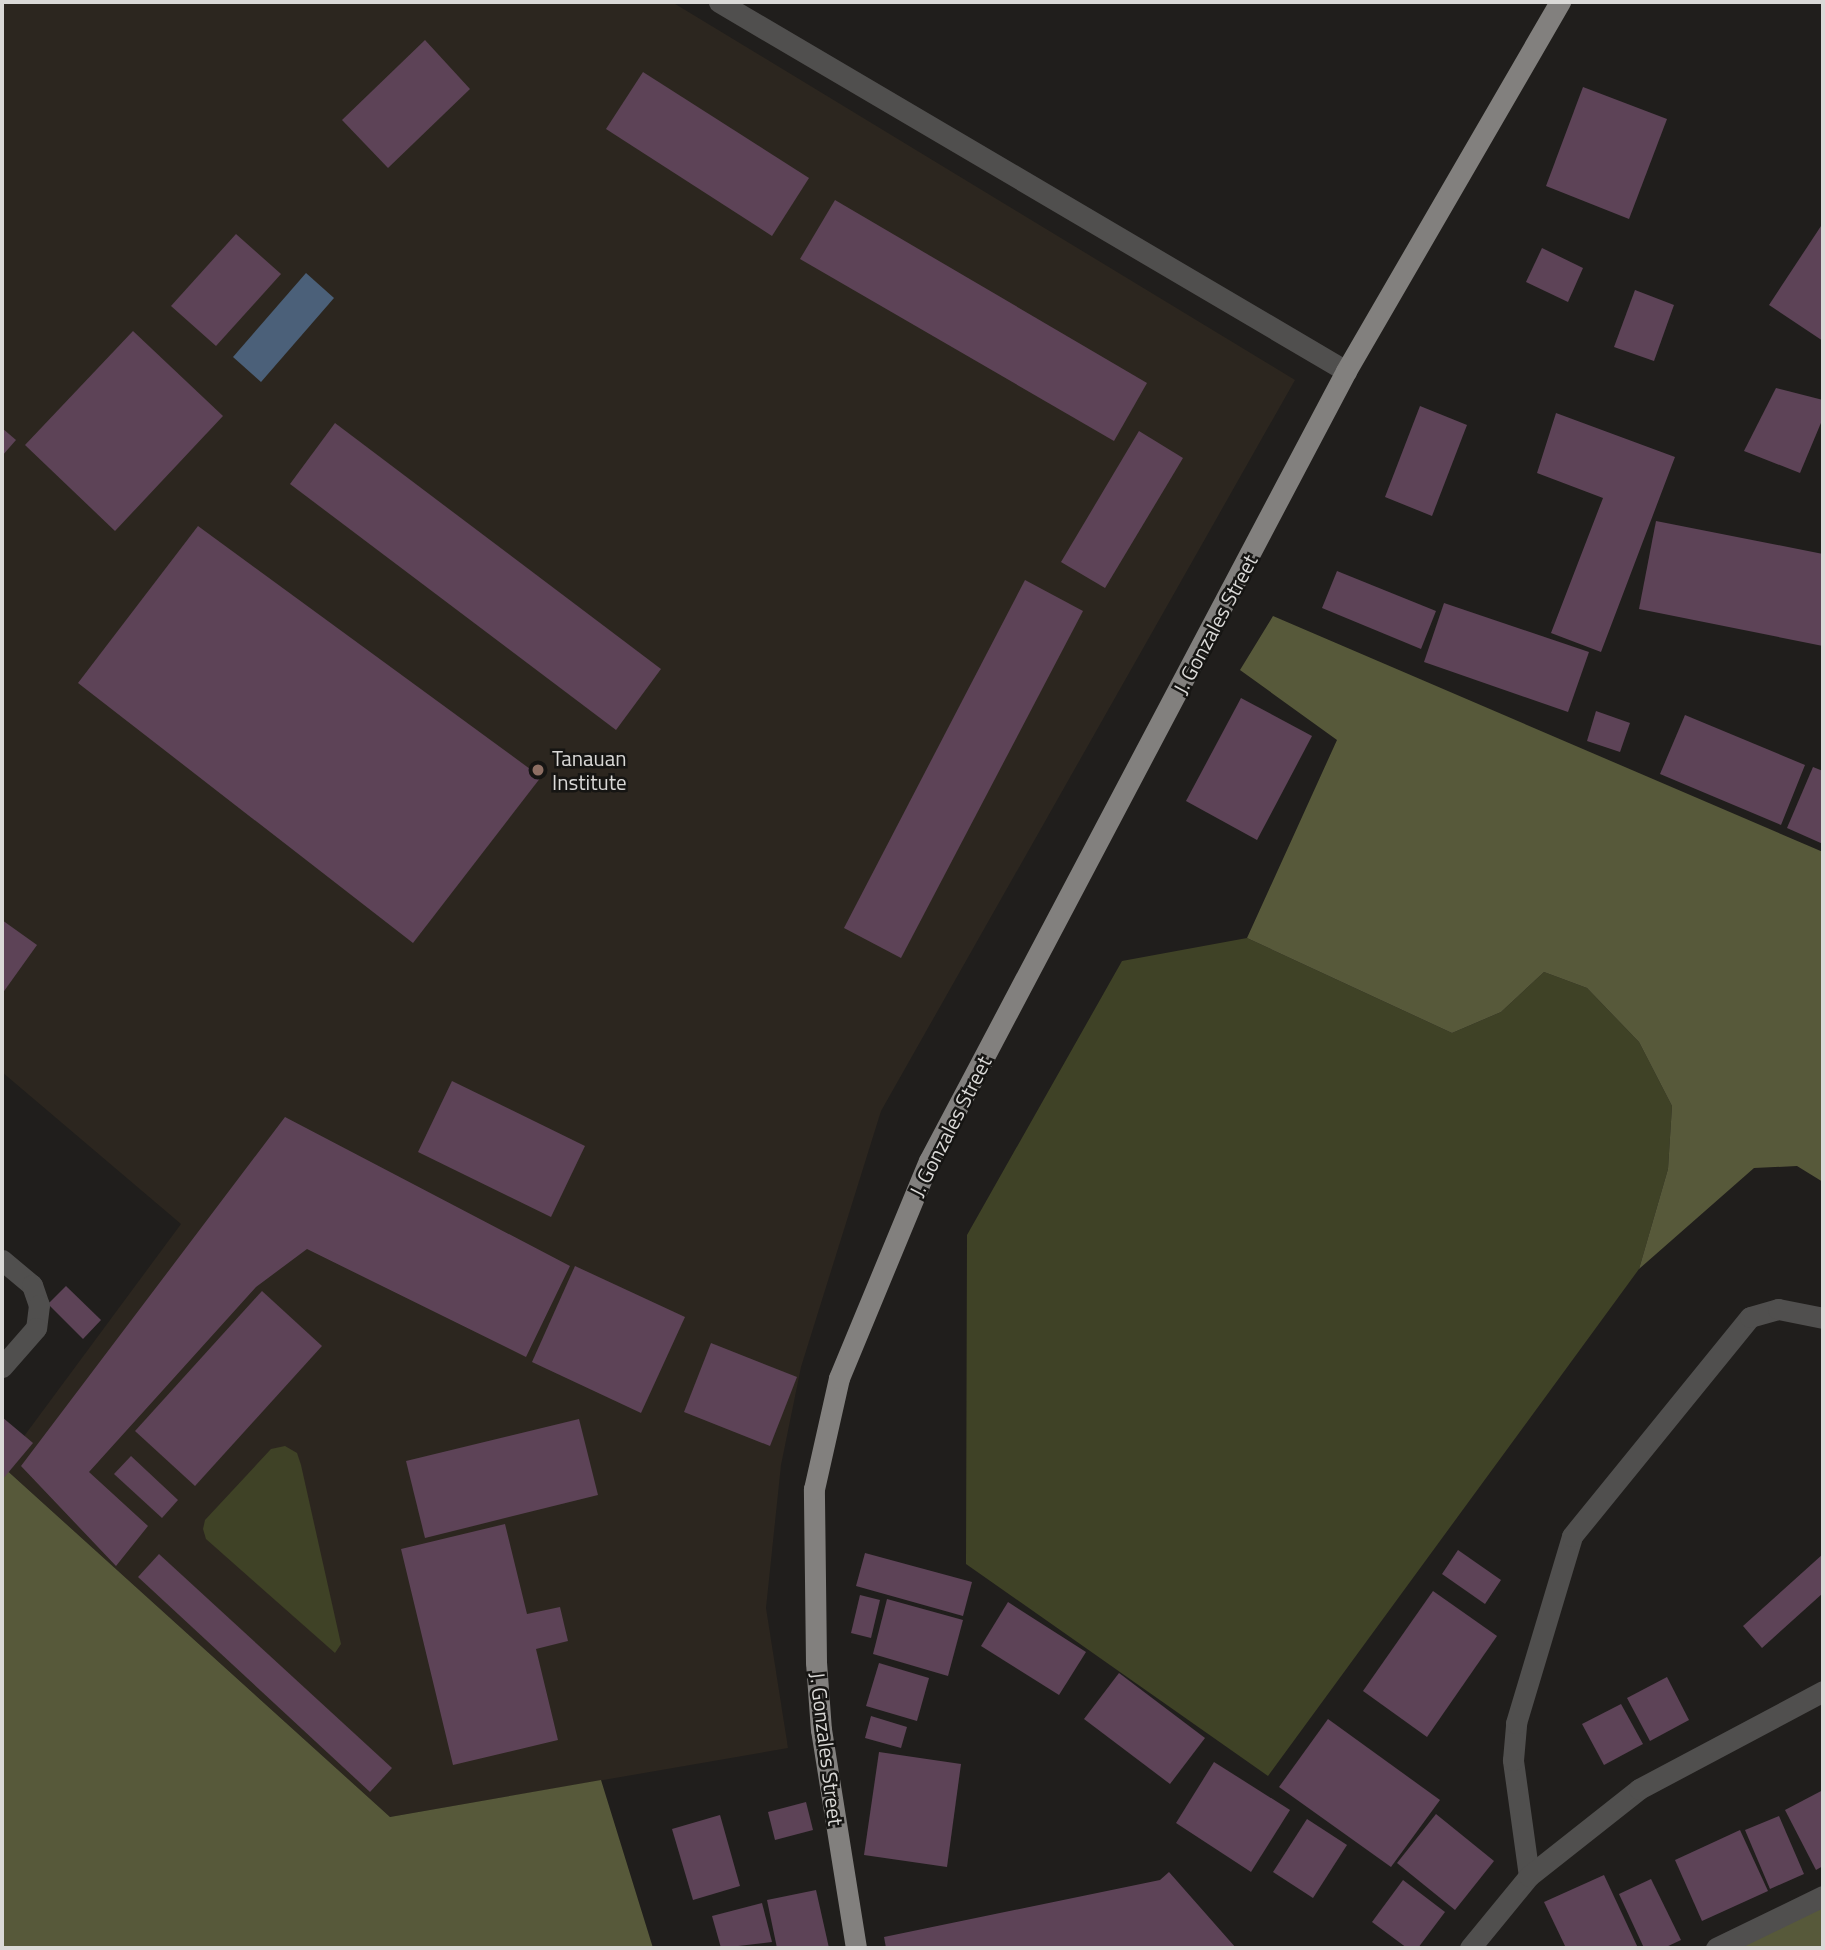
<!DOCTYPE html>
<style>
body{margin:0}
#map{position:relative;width:1825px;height:1950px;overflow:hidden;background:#201e1c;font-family:"Titillium Web",sans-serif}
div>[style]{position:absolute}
.built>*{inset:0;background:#2c261f}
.green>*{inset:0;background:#3f4226}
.forest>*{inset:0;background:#57593a}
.water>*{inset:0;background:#4b6079}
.building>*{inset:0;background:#5d4357}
.minor>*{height:21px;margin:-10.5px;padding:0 10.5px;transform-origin:10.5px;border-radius:10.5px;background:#504f4e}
.major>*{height:21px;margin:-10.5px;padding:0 10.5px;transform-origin:10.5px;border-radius:10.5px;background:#82807e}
.dots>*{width:19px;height:19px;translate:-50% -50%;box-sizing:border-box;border:4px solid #161513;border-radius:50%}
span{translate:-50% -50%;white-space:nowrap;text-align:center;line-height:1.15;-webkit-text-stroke:5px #161513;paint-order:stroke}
.street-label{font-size:21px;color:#dad9d7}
.poi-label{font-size:21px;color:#dad9d7}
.left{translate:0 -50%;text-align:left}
.frame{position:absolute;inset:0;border:4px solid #dad9d7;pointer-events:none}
</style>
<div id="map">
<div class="built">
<i style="clip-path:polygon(2px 2px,672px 2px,1295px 380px,881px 1111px,801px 1367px,781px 1465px,766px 1608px,788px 1748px,390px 1817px,2px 1466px,181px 1224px,2px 1072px)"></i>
</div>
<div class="green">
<i style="clip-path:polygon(1247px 938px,1452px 1033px,1501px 1012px,1544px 972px,1587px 988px,1639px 1042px,1672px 1106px,1668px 1169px,1639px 1269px,1268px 1776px,966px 1564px,967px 1235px,1122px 961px)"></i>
<i style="clip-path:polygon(285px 1446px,297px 1453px,301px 1465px,341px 1644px,335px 1653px,206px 1539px,203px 1529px,205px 1520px,271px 1449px)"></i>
</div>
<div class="forest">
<i style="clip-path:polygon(1273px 616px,1823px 852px,1823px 1182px,1797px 1166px,1754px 1168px,1639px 1269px,1668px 1169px,1672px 1106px,1639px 1042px,1587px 988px,1544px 972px,1501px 1012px,1452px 1033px,1247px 938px,1337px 740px,1240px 670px)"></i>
<i style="clip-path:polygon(2px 1466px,390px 1817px,601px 1780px,653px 1948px,2px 1948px)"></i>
<i style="clip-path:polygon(1823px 1896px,1823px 1948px,1716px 1948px)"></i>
</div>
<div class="water">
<i style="clip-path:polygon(306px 273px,334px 298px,261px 382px,233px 357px)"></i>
</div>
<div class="building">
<i style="clip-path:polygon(425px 40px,470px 89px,388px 168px,342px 120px)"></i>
<i style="clip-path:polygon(643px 72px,809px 178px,772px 236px,606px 129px)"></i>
<i style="clip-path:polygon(1583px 87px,1667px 119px,1629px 219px,1546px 186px)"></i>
<i style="clip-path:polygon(835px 200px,1147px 383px,1114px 441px,800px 259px)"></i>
<i style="clip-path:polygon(1823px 223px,1823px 341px,1769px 305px)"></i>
<i style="clip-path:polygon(236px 234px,281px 274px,216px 346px,171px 306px)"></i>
<i style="clip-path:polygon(1542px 248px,1583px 268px,1568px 302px,1526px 282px)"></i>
<i style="clip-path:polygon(1635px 290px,1674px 305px,1654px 361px,1614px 347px)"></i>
<i style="clip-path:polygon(133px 331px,223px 416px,115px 531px,25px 445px)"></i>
<i style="clip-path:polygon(1776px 388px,1823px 400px,1823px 418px,1800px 473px,1744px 451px)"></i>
<i style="clip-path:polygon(1420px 406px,1467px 425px,1432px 516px,1385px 497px)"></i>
<i style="clip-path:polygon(1556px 413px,1675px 457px,1601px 652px,1551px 633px,1603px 498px,1537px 473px)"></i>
<i style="clip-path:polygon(335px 423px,661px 669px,616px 730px,290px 484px)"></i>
<i style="clip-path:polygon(2px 428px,16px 440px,2px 456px)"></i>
<i style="clip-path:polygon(1139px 431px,1183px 458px,1105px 588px,1061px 562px)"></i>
<i style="clip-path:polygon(1656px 521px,1823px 554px,1823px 646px,1639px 609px)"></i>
<i style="clip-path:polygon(198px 526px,541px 777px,413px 943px,78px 683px)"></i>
<i style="clip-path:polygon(1337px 571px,1436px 611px,1421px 649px,1322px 608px)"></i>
<i style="clip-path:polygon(1025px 580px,1083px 611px,901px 958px,844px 928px)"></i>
<i style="clip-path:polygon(1444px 603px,1589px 652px,1568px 712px,1424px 662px)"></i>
<i style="clip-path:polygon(1241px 698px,1312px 736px,1257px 840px,1186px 801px)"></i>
<i style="clip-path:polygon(1596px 711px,1630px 723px,1620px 752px,1587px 741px)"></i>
<i style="clip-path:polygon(1685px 715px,1805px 765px,1781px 825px,1660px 774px)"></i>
<i style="clip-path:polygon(1813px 767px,1823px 771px,1823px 844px,1787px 828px)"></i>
<i style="clip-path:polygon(2px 920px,37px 945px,2px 994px)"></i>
<i style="clip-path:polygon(452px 1081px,585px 1146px,551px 1217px,418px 1152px)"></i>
<i style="clip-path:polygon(285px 1117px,570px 1266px,526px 1357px,307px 1249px,256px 1287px,89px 1472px,148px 1526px,116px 1566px,21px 1466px)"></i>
<i style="clip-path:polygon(575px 1266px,685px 1317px,641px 1413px,532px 1362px)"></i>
<i style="clip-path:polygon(66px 1286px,101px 1320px,83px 1339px,48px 1304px)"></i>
<i style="clip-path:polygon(262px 1291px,322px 1346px,195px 1486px,135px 1431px)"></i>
<i style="clip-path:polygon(711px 1343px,797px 1377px,770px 1446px,684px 1412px)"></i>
<i style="clip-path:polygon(2px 1417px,33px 1443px,2px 1480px)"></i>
<i style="clip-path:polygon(579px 1419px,598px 1495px,425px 1538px,406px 1461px)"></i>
<i style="clip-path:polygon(131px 1456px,178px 1500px,162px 1518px,114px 1474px)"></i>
<i style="clip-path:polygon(505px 1524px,527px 1614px,560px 1607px,568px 1641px,536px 1649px,558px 1740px,453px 1765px,401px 1549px)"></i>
<i style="clip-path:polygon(1458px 1550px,1501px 1580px,1485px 1604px,1442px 1574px)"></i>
<i style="clip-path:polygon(865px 1553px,972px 1582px,963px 1616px,856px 1586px)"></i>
<i style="clip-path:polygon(159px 1554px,392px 1768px,370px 1792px,138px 1577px)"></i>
<i style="clip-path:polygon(1823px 1554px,1823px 1593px,1762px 1648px,1743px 1626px)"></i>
<i style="clip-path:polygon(1433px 1591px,1497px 1636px,1427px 1737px,1363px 1691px)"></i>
<i style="clip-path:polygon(860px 1595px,880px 1600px,871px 1638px,851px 1633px)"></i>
<i style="clip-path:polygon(887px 1599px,963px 1620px,948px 1676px,873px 1654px)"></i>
<i style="clip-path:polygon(1008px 1602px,1086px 1652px,1059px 1695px,981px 1646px)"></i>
<i style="clip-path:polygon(879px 1663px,929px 1678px,917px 1721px,866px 1706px)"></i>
<i style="clip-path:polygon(1119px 1673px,1205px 1738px,1170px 1784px,1084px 1719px)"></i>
<i style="clip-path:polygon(1667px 1677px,1689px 1720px,1650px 1741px,1627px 1698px)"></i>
<i style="clip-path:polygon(1621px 1704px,1643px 1744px,1604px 1765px,1582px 1724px)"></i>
<i style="clip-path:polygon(871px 1716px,907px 1727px,901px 1748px,865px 1738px)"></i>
<i style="clip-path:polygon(1328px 1719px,1440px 1800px,1391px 1867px,1279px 1787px)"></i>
<i style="clip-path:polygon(879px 1752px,961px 1764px,947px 1867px,864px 1855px)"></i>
<i style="clip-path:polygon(1214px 1762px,1290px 1810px,1251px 1872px,1176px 1823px)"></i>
<i style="clip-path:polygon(1823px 1790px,1823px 1866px,1816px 1870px,1785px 1810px)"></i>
<i style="clip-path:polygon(806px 1802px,813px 1830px,775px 1840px,768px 1812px)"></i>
<i style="clip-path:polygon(1436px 1814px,1494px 1861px,1455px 1910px,1397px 1863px)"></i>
<i style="clip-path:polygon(720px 1815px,740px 1886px,693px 1900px,672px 1829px)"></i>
<i style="clip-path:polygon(1779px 1816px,1804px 1874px,1770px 1889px,1745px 1830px)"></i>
<i style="clip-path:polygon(1307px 1819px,1347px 1845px,1313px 1898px,1273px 1872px)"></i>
<i style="clip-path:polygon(1740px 1830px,1768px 1891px,1702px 1921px,1675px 1860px)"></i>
<i style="clip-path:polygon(1169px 1872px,1236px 1948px,886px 1948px,884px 1937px,1160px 1880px)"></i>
<i style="clip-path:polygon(1604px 1875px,1638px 1948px,1566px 1948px,1544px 1902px)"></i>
<i style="clip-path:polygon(1651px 1879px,1681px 1940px,1664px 1948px,1644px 1948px,1619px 1894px)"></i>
<i style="clip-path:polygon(1403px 1880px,1445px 1912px,1418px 1948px,1407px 1948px,1372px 1922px)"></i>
<i style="clip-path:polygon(816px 1890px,829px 1948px,777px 1948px,767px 1900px)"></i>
<i style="clip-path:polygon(762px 1903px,772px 1942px,721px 1948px,712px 1916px)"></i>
</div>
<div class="minor">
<i style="left:719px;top:2px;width:728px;rotate:30.48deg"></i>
<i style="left:2px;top:1260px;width:39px;rotate:40deg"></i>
<i style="left:32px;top:1285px;width:21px;rotate:71deg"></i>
<i style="left:39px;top:1305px;width:23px;rotate:97deg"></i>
<i style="left:36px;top:1328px;width:52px;rotate:131.1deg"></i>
<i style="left:1529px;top:1876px;width:117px;rotate:-97.9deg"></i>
<i style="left:1513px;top:1760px;width:37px;rotate:-85deg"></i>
<i style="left:1516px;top:1723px;width:195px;rotate:-73.3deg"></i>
<i style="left:1572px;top:1536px;width:282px;rotate:-50.9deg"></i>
<i style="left:1750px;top:1317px;width:29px;rotate:-16deg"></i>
<i style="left:1778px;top:1309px;width:46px;rotate:11.3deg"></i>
<i style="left:1470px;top:1948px;width:93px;rotate:-50.7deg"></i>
<i style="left:1529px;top:1876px;width:140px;rotate:-38.3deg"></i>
<i style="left:1639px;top:1789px;width:208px;rotate:-28deg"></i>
<i style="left:1716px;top:1948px;width:119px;rotate:-25.9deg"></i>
</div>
<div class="major">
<i style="left:856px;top:1948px;width:221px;rotate:-99.1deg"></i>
<i style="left:821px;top:1730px;width:68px;rotate:-94.2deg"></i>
<i style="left:816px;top:1662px;width:173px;rotate:-90.7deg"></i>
<i style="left:814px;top:1489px;width:114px;rotate:-77.3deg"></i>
<i style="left:839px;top:1378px;width:235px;rotate:-67.5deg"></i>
<i style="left:929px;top:1161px;width:893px;rotate:-62.17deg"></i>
<i style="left:1346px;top:371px;width:427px;rotate:-59.9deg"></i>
</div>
<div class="dots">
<i style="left:538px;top:770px;background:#8d6e63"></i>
</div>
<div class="street-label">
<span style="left:1215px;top:624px;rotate:-62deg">J. Gonzales Street</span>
<span style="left:950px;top:1126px;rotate:-63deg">J. Gonzales Street</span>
<span style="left:827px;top:1749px;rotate:83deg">J. Gonzales Street</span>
</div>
<div class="poi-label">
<span class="left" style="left:552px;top:770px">Tanauan<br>Institute</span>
</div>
<div class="frame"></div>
</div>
